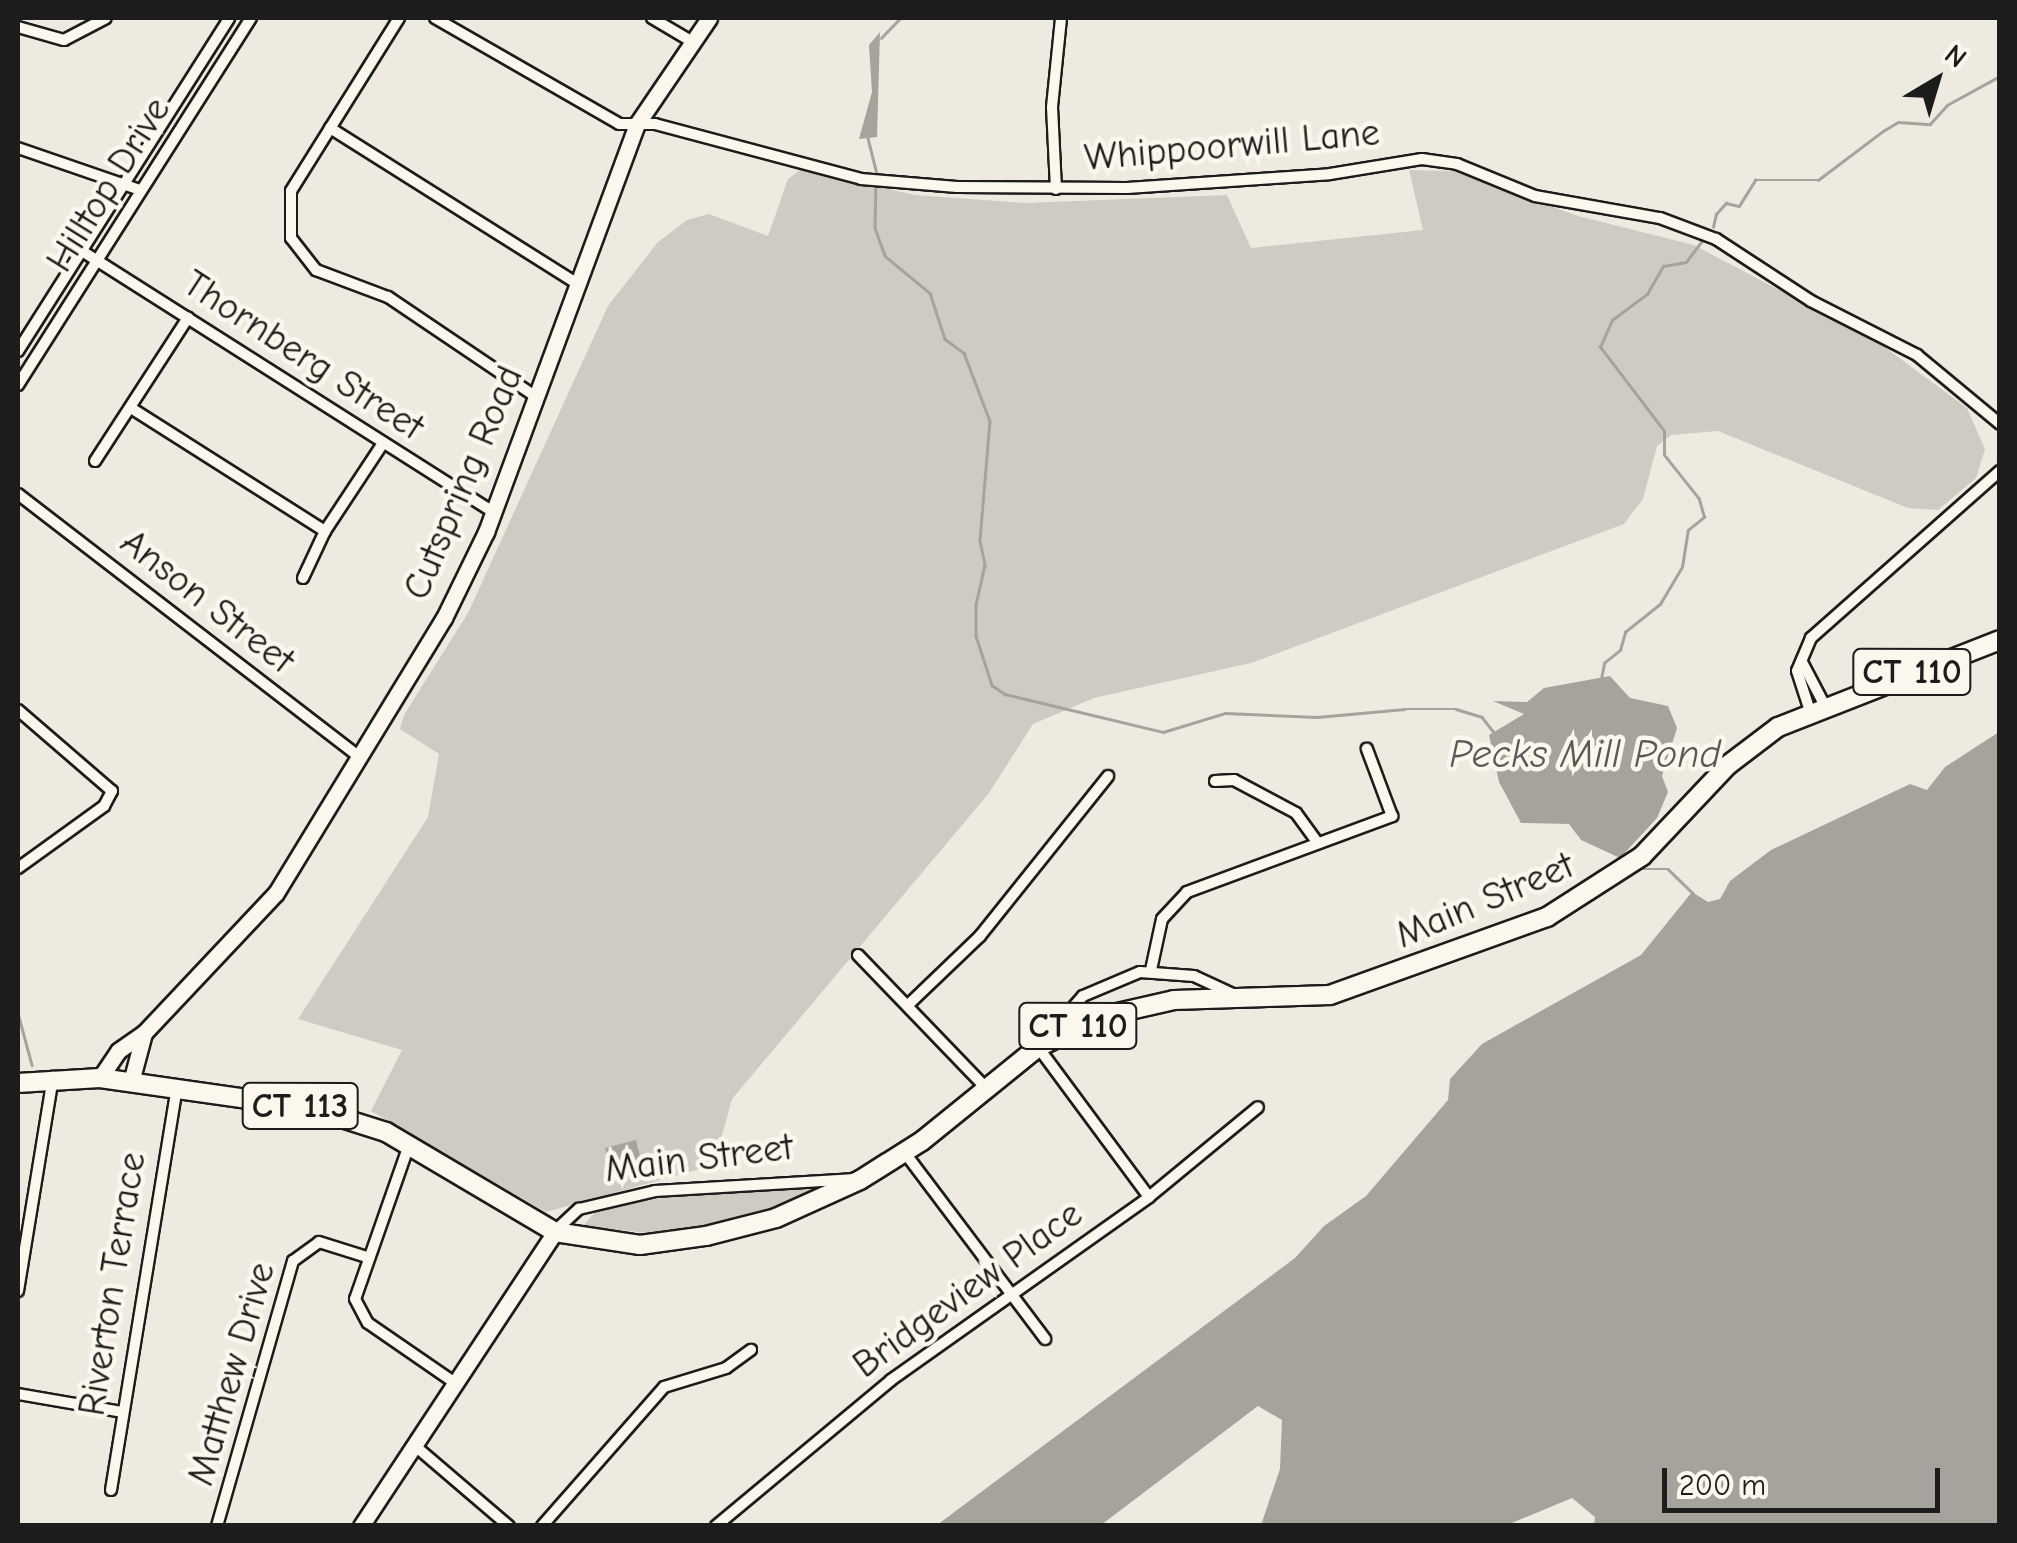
<!DOCTYPE html>
<style>
body{margin:0}
#map{position:relative;width:2017px;height:1543px;overflow:hidden;background:#eeeadf;font-family:"Comic Neue",sans-serif}
div>[style]{position:absolute}
.green>*{inset:0;background:#ceccc2}
.water>*{inset:0;background:#a6a39d}
.stream>*{height:2.5px;margin:-1.25px;padding:0 1.25px;transform-origin:1.25px;border-radius:1.25px;background:#a6a39d}
.roads{filter:drop-shadow(2px 0 #1c1c1c) drop-shadow(-2px 0 #1c1c1c) drop-shadow(0 2px #1c1c1c) drop-shadow(0 -2px #1c1c1c)}
.street>*{height:10px;margin:-5px;padding:0 5px;transform-origin:5px;border-radius:5px;background:#fbf7ec}
.secondary>*{height:15px;margin:-7.5px;padding:0 7.5px;transform-origin:7.5px;border-radius:7.5px;background:#fbf7ec}
.primary>*{height:18px;margin:-9px;padding:0 9px;transform-origin:9px;border-radius:9px;background:#fbf7ec}
span{translate:-50% -50%;white-space:nowrap;text-align:center;line-height:1.15;-webkit-text-stroke:9px #fbf7ec;paint-order:stroke}
.shield-label span{padding:2px 8px;background:#fbf7ec;border:2px solid;border-radius:8px;-webkit-text-stroke-width:0}
.shield-label{font-size:35px;color:#1c1c1c;font-weight:700}
.street-label{font-size:38px;color:#1c1c1c}
.water-label{font-size:40px;color:#5a5956;font-style:italic}
.frame{position:absolute;inset:0;border:20px solid #1c1c1c;pointer-events:none}
.north{position:absolute;left:1887px;top:30px;width:100px;height:100px;-webkit-text-stroke:8px #fbf7ec;paint-order:stroke;rotate:38deg;font-size:28px;font-weight:700;line-height:40px;text-align:center;color:#1c1c1c}
.north::after{content:'';display:block;margin:auto;width:35px;height:45px;background:#1c1c1c;clip-path:polygon(50% 0,100% 100%,50% 72%,0 100%)}
.scale{position:absolute;left:1662px;top:1468px;width:278px;height:45px;box-sizing:border-box;border:5px solid #1c1c1c;border-top:0;padding-left:12px;font-size:30px;line-height:35px;white-space:nowrap;color:#1c1c1c;-webkit-text-stroke:8px #fbf7ec;paint-order:stroke}
</style>
<div id="map">
<div class="green">
<i style="clip-path:polygon(800px 170px,915px 195px,1025px 203px,1227px 195px,1251px 248px,1423px 230px,1409px 170px,1453px 171px,1578px 216px,1694px 245px,1879px 343px,1967px 408px,1985px 449px,1976px 478px,1938px 510px,1908px 508px,1718px 431px,1671px 435px,1657px 446px,1643px 499px,1624px 524px,1251px 663px,1094px 698px,1033px 724px,989px 793px,732px 1099px,714px 1165px,546px 1212px,371px 1111px,402px 1050px,298px 1019px,428px 817px,439px 754px,400px 729px,404px 715px,468px 613px,608px 306px,657px 243px,687px 220px,709px 214px,768px 236px,788px 179px)"></i>
<i style="clip-path:polygon(828px 1184px,780px 1208px,721px 1224px,649px 1233px,583px 1226px,597px 1210px,723px 1187px)"></i>
</div>
<div class="water">
<i style="clip-path:polygon(880px 32px,877px 137px,859px 139px,872px 92px,869px 45px)"></i>
<i style="clip-path:polygon(1610px 676px,1630px 698px,1668px 706px,1677px 728px,1662px 776px,1668px 792px,1657px 818px,1620px 858px,1581px 840px,1569px 824px,1521px 823px,1499px 782px,1489px 735px,1524px 714px,1493px 701px,1527px 702px,1544px 688px)"></i>
<i style="clip-path:polygon(1999px 732px,1999px 1525px,1594px 1525px,1595px 1517px,1572px 1498px,1507px 1525px,1261px 1525px,1280px 1469px,1282px 1420px,1258px 1406px,1101px 1525px,937px 1525px,1295px 1258px,1324px 1226px,1366px 1196px,1448px 1100px,1450px 1079px,1482px 1044px,1641px 955px,1692px 892px,1708px 902px,1720px 899px,1730px 881px,1771px 850px,1910px 784px,1927px 790px,1945px 767px)"></i>
<i style="clip-path:polygon(636px 1140px,643px 1168px,630px 1171px,627px 1159px,609px 1164px,605px 1148px)"></i>
</div>
<div class="stream">
<i style="left:881px;top:38px;width:28px;rotate:-46deg"></i>
<i style="left:868px;top:138px;width:37px;rotate:76deg"></i>
<i style="left:876px;top:182px;width:46px;rotate:91.2deg"></i>
<i style="left:875px;top:228px;width:30px;rotate:70deg"></i>
<i style="left:885px;top:256px;width:58px;rotate:39.4deg"></i>
<i style="left:930px;top:293px;width:48px;rotate:71.9deg"></i>
<i style="left:945px;top:339px;width:24px;rotate:36deg"></i>
<i style="left:964px;top:353px;width:73px;rotate:69.1deg"></i>
<i style="left:990px;top:421px;width:120px;rotate:94.8deg"></i>
<i style="left:980px;top:541px;width:25px;rotate:78deg"></i>
<i style="left:985px;top:565px;width:41px;rotate:102.7deg"></i>
<i style="left:976px;top:605px;width:31px;rotate:90deg"></i>
<i style="left:976px;top:636px;width:52px;rotate:71.9deg"></i>
<i style="left:992px;top:685px;width:16px;rotate:35deg"></i>
<i style="left:1005px;top:694px;width:163px;rotate:13.5deg"></i>
<i style="left:1163px;top:732px;width:65px;rotate:-17deg"></i>
<i style="left:1225px;top:713px;width:92px;rotate:2.5deg"></i>
<i style="left:1317px;top:717px;width:88px;rotate:-5.2deg"></i>
<i style="left:1405px;top:709px;width:51px"></i>
<i style="left:1456px;top:709px;width:27px;rotate:17deg"></i>
<i style="left:1482px;top:717px;width:18px;rotate:52deg"></i>
<i style="left:1713px;top:227px;width:13px;rotate:-77deg"></i>
<i style="left:1716px;top:214px;width:15px;rotate:-48deg"></i>
<i style="left:1726px;top:203px;width:13px;rotate:13deg"></i>
<i style="left:1739px;top:206px;width:31px;rotate:-58deg"></i>
<i style="left:1755px;top:180px;width:63px"></i>
<i style="left:1818px;top:180px;width:81px;rotate:-37deg"></i>
<i style="left:1883px;top:131px;width:17px;rotate:-31deg"></i>
<i style="left:1898px;top:122px;width:32px;rotate:4deg"></i>
<i style="left:1930px;top:124px;width:25px;rotate:-48deg"></i>
<i style="left:1947px;top:105px;width:60px;rotate:-28.7deg"></i>
<i style="left:1601px;top:679px;width:16px;rotate:-79deg"></i>
<i style="left:1604px;top:663px;width:21px;rotate:-39deg"></i>
<i style="left:1620px;top:650px;width:19px;rotate:-74deg"></i>
<i style="left:1625px;top:632px;width:45px;rotate:-38.7deg"></i>
<i style="left:1660px;top:604px;width:43px;rotate:-59.3deg"></i>
<i style="left:1682px;top:567px;width:37px;rotate:-81deg"></i>
<i style="left:1688px;top:530px;width:21px;rotate:-39deg"></i>
<i style="left:1704px;top:517px;width:19px;rotate:-106deg"></i>
<i style="left:1699px;top:499px;width:56px;rotate:-128.5deg"></i>
<i style="left:1664px;top:455px;width:24px;rotate:-90deg"></i>
<i style="left:1664px;top:431px;width:106px;rotate:-127.3deg"></i>
<i style="left:1600px;top:347px;width:30px;rotate:-66deg"></i>
<i style="left:1612px;top:320px;width:44px;rotate:-36.6deg"></i>
<i style="left:1647px;top:294px;width:32px;rotate:-60deg"></i>
<i style="left:1663px;top:266px;width:23px;rotate:-10deg"></i>
<i style="left:1686px;top:262px;width:26px;rotate:-53deg"></i>
<i style="left:1637px;top:869px;width:31px"></i>
<i style="left:1668px;top:869px;width:35px;rotate:44deg"></i>
<i style="left:18px;top:1013px;width:54px;rotate:74.9deg"></i>
</div>
<div class="roads">
<div class="street">
<i style="left:399px;top:18px;width:204px;rotate:122deg"></i>
<i style="left:291px;top:191px;width:47px;rotate:90deg"></i>
<i style="left:291px;top:238px;width:41px;rotate:52deg"></i>
<i style="left:316px;top:270px;width:77px;rotate:20.6deg"></i>
<i style="left:388px;top:297px;width:179px;rotate:34deg"></i>
<i style="left:435px;top:18px;width:212px;rotate:29.9deg"></i>
<i style="left:619px;top:124px;width:36px"></i>
<i style="left:655px;top:124px;width:213px;rotate:14.9deg"></i>
<i style="left:861px;top:179px;width:96px;rotate:4.8deg"></i>
<i style="left:957px;top:187px;width:170px;rotate:0.3deg"></i>
<i style="left:1127px;top:188px;width:203px;rotate:-3.9deg"></i>
<i style="left:1330px;top:174px;width:93px;rotate:-9.3deg"></i>
<i style="left:1422px;top:159px;width:35px;rotate:8deg"></i>
<i style="left:1457px;top:164px;width:84px;rotate:22.3deg"></i>
<i style="left:1535px;top:196px;width:127px;rotate:10deg"></i>
<i style="left:1660px;top:218px;width:60px;rotate:20.6deg"></i>
<i style="left:1716px;top:239px;width:113px;rotate:33.1deg"></i>
<i style="left:1811px;top:301px;width:119px;rotate:27deg"></i>
<i style="left:1917px;top:355px;width:108px;rotate:39.7deg"></i>
<i style="left:652px;top:18px;width:45px;rotate:30.5deg"></i>
<i style="left:18px;top:27px;width:48px;rotate:15.8deg"></i>
<i style="left:64px;top:40px;width:47px;rotate:-27.6deg"></i>
<i style="left:330px;top:128px;width:293px;rotate:32.2deg"></i>
<i style="left:18px;top:148px;width:129px;rotate:19deg"></i>
<i style="left:1056px;top:189px;width:82px;rotate:-92.8deg"></i>
<i style="left:1052px;top:107px;width:89px;rotate:-84.2deg"></i>
<i style="left:82px;top:251px;width:487px;rotate:32.4deg"></i>
<i style="left:18px;top:351px;width:394px;rotate:-57.6deg"></i>
<i style="left:18px;top:385px;width:435px;rotate:-57.6deg"></i>
<i style="left:131px;top:408px;width:230px;rotate:32.4deg"></i>
<i style="left:95px;top:461px;width:171px;rotate:-57deg"></i>
<i style="left:18px;top:494px;width:431px;rotate:37.6deg"></i>
<i style="left:303px;top:578px;width:52px;rotate:-64.9deg"></i>
<i style="left:325px;top:531px;width:105px;rotate:-56.6deg"></i>
<i style="left:1802px;top:662px;width:47px;rotate:62.4deg"></i>
<i style="left:18px;top:710px;width:124px;rotate:40.8deg"></i>
<i style="left:112px;top:791px;width:17px;rotate:118deg"></i>
<i style="left:104px;top:806px;width:106px;rotate:144.2deg"></i>
<i style="left:1810px;top:711px;width:42px;rotate:-108deg"></i>
<i style="left:1797px;top:671px;width:36px;rotate:-67deg"></i>
<i style="left:1811px;top:638px;width:252px;rotate:-41.5deg"></i>
<i style="left:1215px;top:781px;width:19px;rotate:-3deg"></i>
<i style="left:1234px;top:780px;width:70px;rotate:28deg"></i>
<i style="left:1296px;top:813px;width:37px;rotate:54deg"></i>
<i style="left:858px;top:955px;width:185px;rotate:46.1deg"></i>
<i style="left:1151px;top:970px;width:52px;rotate:-77.8deg"></i>
<i style="left:1162px;top:919px;width:37px;rotate:-47deg"></i>
<i style="left:1187px;top:892px;width:219px;rotate:-20.3deg"></i>
<i style="left:1392px;top:816px;width:72px;rotate:-110.5deg"></i>
<i style="left:908px;top:1005px;width:100px;rotate:-43.8deg"></i>
<i style="left:980px;top:936px;width:205px;rotate:-51.3deg"></i>
<i style="left:409px;top:1145px;width:163px;rotate:109.3deg"></i>
<i style="left:355px;top:1299px;width:27px;rotate:62deg"></i>
<i style="left:368px;top:1323px;width:106px;rotate:34.6deg"></i>
<i style="left:905px;top:1153px;width:233px;rotate:53deg"></i>
<i style="left:1149px;top:1197px;width:187px;rotate:-126.5deg"></i>
<i style="left:1038px;top:1047px;width:68px;rotate:-48.6deg"></i>
<i style="left:1083px;top:996px;width:62px;rotate:-22.8deg"></i>
<i style="left:1140px;top:972px;width:54px;rotate:4.2deg"></i>
<i style="left:1194px;top:976px;width:47px;rotate:24.9deg"></i>
<i style="left:555px;top:1231px;width:33px;rotate:-43deg"></i>
<i style="left:579px;top:1209px;width:78px;rotate:-13.3deg"></i>
<i style="left:655px;top:1191px;width:201px;rotate:-3.4deg"></i>
<i style="left:18px;top:1291px;width:217px;rotate:-80.7deg"></i>
<i style="left:18px;top:1394px;width:106px;rotate:9.8deg"></i>
<i style="left:414px;top:1445px;width:125px;rotate:40.5deg"></i>
<i style="left:111px;top:1490px;width:406px;rotate:-80.7deg"></i>
<i style="left:217px;top:1526px;width:276px;rotate:-74deg"></i>
<i style="left:293px;top:1261px;width:32px;rotate:-36deg"></i>
<i style="left:319px;top:1242px;width:50px;rotate:17.4deg"></i>
<i style="left:542px;top:1526px;width:185px;rotate:-48.7deg"></i>
<i style="left:664px;top:1387px;width:65px;rotate:-17deg"></i>
<i style="left:726px;top:1368px;width:31px;rotate:-36deg"></i>
<i style="left:716px;top:1526px;width:228px;rotate:-39.8deg"></i>
<i style="left:891px;top:1380px;width:316px;rotate:-35.3deg"></i>
<i style="left:1149px;top:1197px;width:141px;rotate:-39.5deg"></i>
</div>
<div class="secondary">
<i style="left:100px;top:1078px;width:32px;rotate:-56deg"></i>
<i style="left:118px;top:1051px;width:32px;rotate:-35deg"></i>
<i style="left:144px;top:1033px;width:192px;rotate:-46.7deg"></i>
<i style="left:276px;top:893px;width:322px;rotate:-58.6deg"></i>
<i style="left:444px;top:618px;width:96px;rotate:-64deg"></i>
<i style="left:486px;top:532px;width:435px;rotate:-69.7deg"></i>
<i style="left:637px;top:124px;width:128px;rotate:-55.8deg"></i>
<i style="left:131px;top:1082px;width:51px;rotate:-75.1deg"></i>
<i style="left:361px;top:1526px;width:352px;rotate:-56.6deg"></i>
</div>
<div class="primary">
<i style="left:18px;top:1083px;width:82px;rotate:-3.5deg"></i>
<i style="left:100px;top:1078px;width:212px;rotate:8.1deg"></i>
<i style="left:310px;top:1108px;width:80px;rotate:17.5deg"></i>
<i style="left:386px;top:1132px;width:196px;rotate:30.6deg"></i>
<i style="left:555px;top:1232px;width:86px;rotate:8.7deg"></i>
<i style="left:640px;top:1245px;width:67px;rotate:-7.8deg"></i>
<i style="left:706px;top:1236px;width:72px;rotate:-14.4deg"></i>
<i style="left:776px;top:1218px;width:92px;rotate:-24.3deg"></i>
<i style="left:860px;top:1180px;width:73px;rotate:-32.2deg"></i>
<i style="left:922px;top:1141px;width:149px;rotate:-39deg"></i>
<i style="left:1038px;top:1047px;width:73px;rotate:-25.2deg"></i>
<i style="left:1104px;top:1016px;width:72px;rotate:-12.9deg"></i>
<i style="left:1174px;top:1000px;width:156px;rotate:-1.8deg"></i>
<i style="left:1330px;top:995px;width:231px;rotate:-19.8deg"></i>
<i style="left:1547px;top:917px;width:113px;rotate:-32.7deg"></i>
<i style="left:1642px;top:856px;width:125px;rotate:-46.6deg"></i>
<i style="left:1728px;top:765px;width:63px;rotate:-37.2deg"></i>
<i style="left:1778px;top:727px;width:238px;rotate:-21.4deg"></i>
</div>
</div>
<div class="shield-label">
<span style="left:1912px;top:672px">CT 110</span>
<span style="left:1078px;top:1026px">CT 110</span>
<span style="left:300px;top:1106px">CT 113</span>
</div>
<div class="street-label">
<span style="left:1232px;top:146px;rotate:-5deg">Whippoorwill Lane</span>
<span style="left:109px;top:185px;rotate:-58deg">Hilltop Drive</span>
<span style="left:303px;top:356px;rotate:33deg">Thornberg Street</span>
<span style="left:464px;top:483px;rotate:-67deg">Cutspring Road</span>
<span style="left:207px;top:602px;rotate:38deg">Anson Street</span>
<span style="left:1485px;top:901px;rotate:-23deg">Main Street</span>
<span style="left:699px;top:1159px;rotate:-7deg">Main Street</span>
<span style="left:113px;top:1284px;rotate:-81deg">Riverton Terrace</span>
<span style="left:968px;top:1290px;rotate:-36deg">Bridgeview Place</span>
<span style="left:232px;top:1374px;rotate:-74deg">Matthew Drive</span>
</div>
<div class="water-label">
<span style="left:1585px;top:754px">Pecks Mill Pond</span>
</div>
<div class="frame"></div>
<div class="north">N</div>
<div class="scale">200 m</div>
</div>
